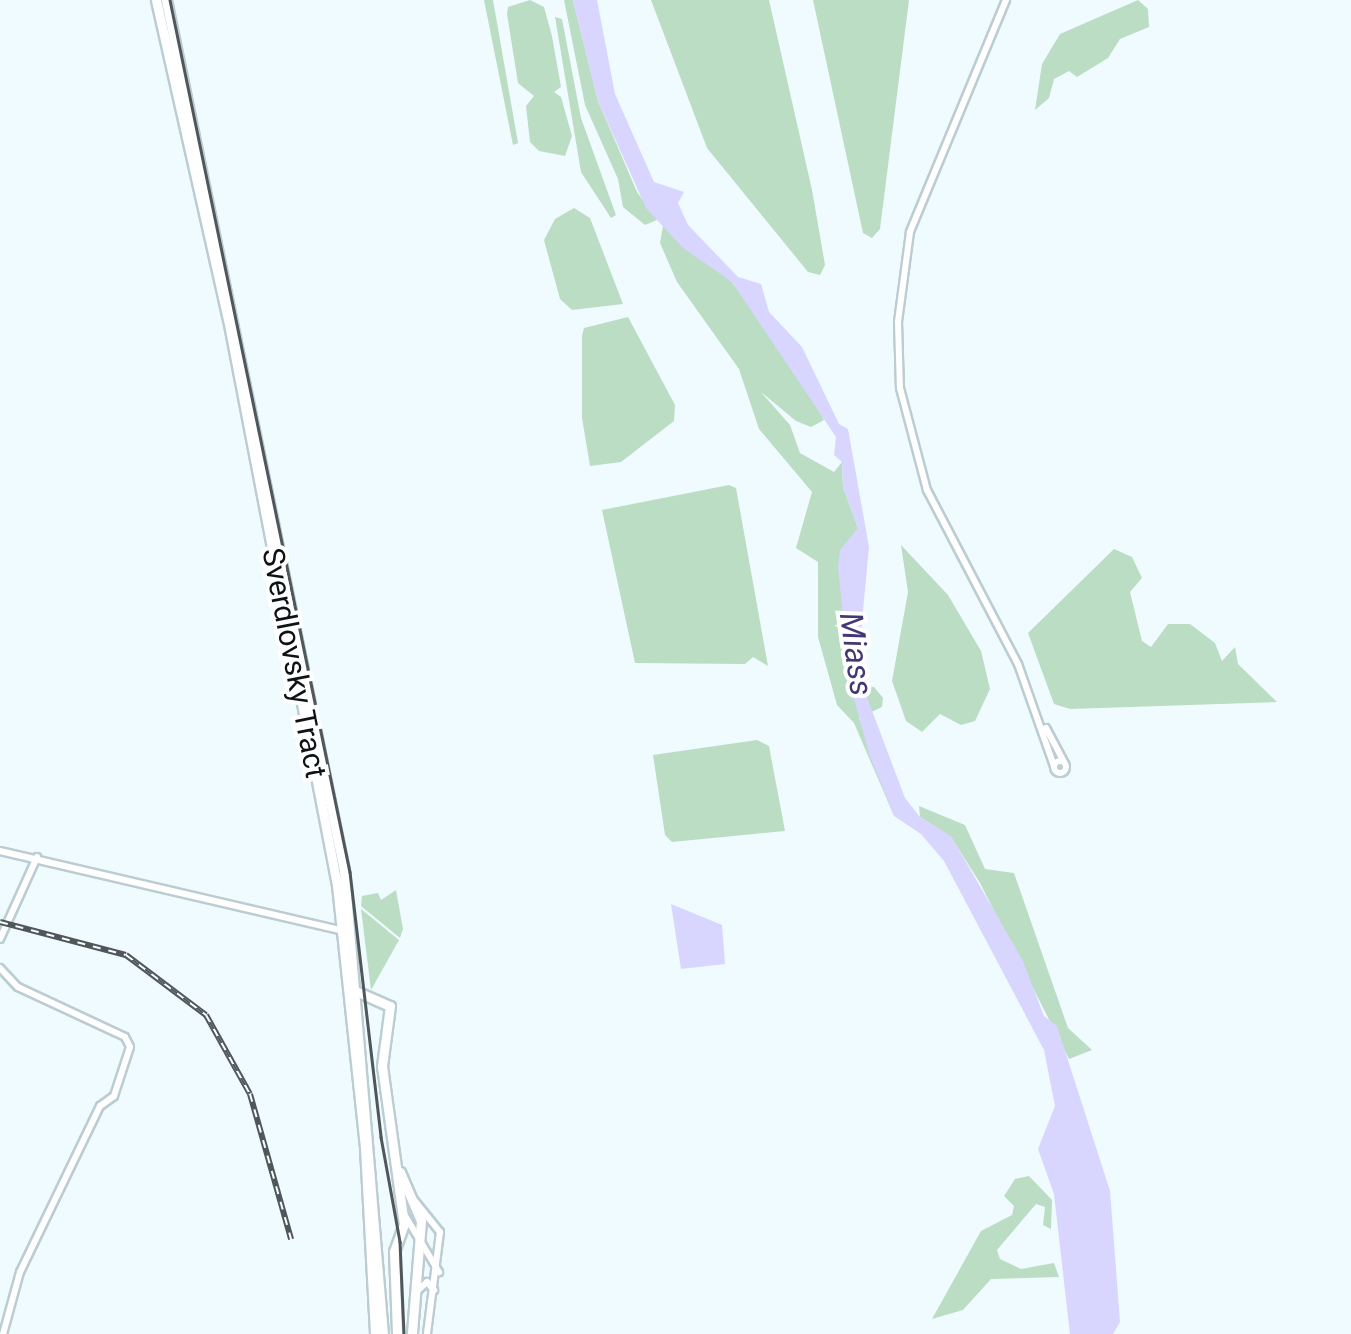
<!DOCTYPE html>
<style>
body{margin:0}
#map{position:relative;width:1351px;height:1334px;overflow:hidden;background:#f0fbff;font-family:Roboto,sans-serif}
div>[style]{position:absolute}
.green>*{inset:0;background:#bbddc3}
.water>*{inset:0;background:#d8d5ff}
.roads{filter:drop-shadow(2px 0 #bbcdd3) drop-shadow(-2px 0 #bbcdd3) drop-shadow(0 2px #bbcdd3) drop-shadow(0 -2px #bbcdd3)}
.minor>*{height:6px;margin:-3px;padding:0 3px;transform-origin:3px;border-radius:3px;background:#fff}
.minor>.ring{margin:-3px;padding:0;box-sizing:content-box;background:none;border:6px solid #fff;border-radius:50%}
.major>*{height:9px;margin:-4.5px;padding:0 4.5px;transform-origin:4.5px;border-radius:4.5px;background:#fff}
.tram>*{height:2.5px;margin:-1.25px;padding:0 1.25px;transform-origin:1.25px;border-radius:1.25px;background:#4f575a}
.rail>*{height:6px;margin-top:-3px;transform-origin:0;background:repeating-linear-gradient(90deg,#fff 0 8px,#4f575a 0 16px);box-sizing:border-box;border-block:2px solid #4f575a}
span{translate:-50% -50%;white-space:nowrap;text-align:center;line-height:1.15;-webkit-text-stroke:8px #fff;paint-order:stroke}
.street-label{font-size:30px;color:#0c1315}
.water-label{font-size:32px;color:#433775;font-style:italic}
</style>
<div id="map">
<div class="green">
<i style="clip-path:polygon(484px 0,493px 0,518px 143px,513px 145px)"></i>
<i style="clip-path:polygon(530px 0,544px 7px,552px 36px,561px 87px,554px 92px,561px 97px,572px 136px,565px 156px,539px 151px,530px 142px,526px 106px,534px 96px,518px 83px,507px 14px,508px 7px)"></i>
<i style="clip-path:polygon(564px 0,573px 0,598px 101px,637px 192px,657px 220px,645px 225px,623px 207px,618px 179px,585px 105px)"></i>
<i style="clip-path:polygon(651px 0,769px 0,812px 190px,825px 265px,820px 275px,808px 272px,707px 148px)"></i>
<i style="clip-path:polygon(813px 0,909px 0,880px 229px,872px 238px,863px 233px)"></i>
<i style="clip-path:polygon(1138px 0,1148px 9px,1149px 27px,1120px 39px,1108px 58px,1077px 77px,1069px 71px,1054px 79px,1049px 98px,1035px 110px,1042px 64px,1060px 34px)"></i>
<i style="clip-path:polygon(555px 17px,562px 19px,581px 118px,616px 215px,611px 218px,581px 172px)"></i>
<i style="clip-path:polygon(574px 208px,590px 218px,623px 304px,572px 310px,560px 299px,544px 240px,555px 219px)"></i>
<i style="clip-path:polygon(663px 226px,732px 282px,796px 369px,824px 420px,811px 427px,796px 421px,761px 392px,790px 425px,800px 453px,834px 472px,842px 462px,843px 487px,858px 528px,849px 544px,851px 684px,874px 687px,883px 698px,882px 707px,859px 718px,894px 816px,854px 723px,837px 705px,818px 637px,818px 562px,796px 548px,812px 492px,759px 429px,739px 369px,677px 282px,660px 243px)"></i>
<i style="clip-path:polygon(628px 317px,675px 405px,674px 421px,621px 462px,590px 466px,582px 418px,582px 336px,584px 328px)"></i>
<i style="clip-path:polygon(729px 485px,736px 488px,768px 666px,753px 657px,745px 664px,635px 663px,602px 510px)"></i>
<i style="clip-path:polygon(901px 545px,948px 595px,981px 651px,990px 689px,975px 721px,961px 725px,940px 714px,922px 732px,906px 721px,892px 681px,908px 592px)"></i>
<i style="clip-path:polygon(1114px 549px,1132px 557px,1142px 578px,1130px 592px,1142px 641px,1151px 647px,1168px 624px,1190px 624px,1215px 643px,1222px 661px,1235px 647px,1238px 664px,1277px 702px,1070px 709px,1054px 704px,1028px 633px)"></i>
<i style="clip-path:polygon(757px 740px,769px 746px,785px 831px,672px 842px,665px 835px,653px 755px)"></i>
<i style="clip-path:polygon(919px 806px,965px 825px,985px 869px,1014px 873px,1068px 1028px,1092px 1050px,1069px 1059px,980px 883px,951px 837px,920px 817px)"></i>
<i style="clip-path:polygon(396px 890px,403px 929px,400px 938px,361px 906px,362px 896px,378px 893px,381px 900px)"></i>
<i style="clip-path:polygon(361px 909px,399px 940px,371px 990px)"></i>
<i style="clip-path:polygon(1029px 1176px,1052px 1200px,1051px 1229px,1043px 1225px,1045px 1207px,1036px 1204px,997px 1250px,1000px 1259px,1021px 1269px,1054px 1263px,1059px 1277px,991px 1279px,963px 1310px,932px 1319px,981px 1231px,1012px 1215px,1014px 1206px,1004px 1196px,1015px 1179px)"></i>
</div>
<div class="water">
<i style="clip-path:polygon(573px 0,597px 0,615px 94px,654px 182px,684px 192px,678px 203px,688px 225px,738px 277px,761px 284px,769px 312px,802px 347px,839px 424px,848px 429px,869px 547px,859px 653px,865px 692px,905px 798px,920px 817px,951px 836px,1023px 961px,1044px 1016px,1057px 1026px,1110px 1191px,1120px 1322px,1113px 1334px,1070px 1334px,1054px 1194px,1038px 1149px,1055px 1106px,1044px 1050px,944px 861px,921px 834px,894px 816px,869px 754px,850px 683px,838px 567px,840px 550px,858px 528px,843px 487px,842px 462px,834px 455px,836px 437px,732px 282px,683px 248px,646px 208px,598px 101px)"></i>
<i style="clip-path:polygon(671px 904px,722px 925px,725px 964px,681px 969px)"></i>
</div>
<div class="roads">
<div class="minor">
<i style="left:1006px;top:0;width:251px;rotate:112.5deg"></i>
<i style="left:910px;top:232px;width:91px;rotate:97.6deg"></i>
<i style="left:898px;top:322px;width:66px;rotate:88.3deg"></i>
<i style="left:900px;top:388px;width:106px;rotate:75.2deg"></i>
<i style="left:927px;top:490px;width:196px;rotate:62.4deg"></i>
<i style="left:1018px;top:664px;width:108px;rotate:70.6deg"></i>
<i style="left:1046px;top:728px;width:40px;rotate:62deg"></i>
<i class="ring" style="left:1054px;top:761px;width:6px;height:6px"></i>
<i style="left:0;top:851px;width:352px;rotate:13.1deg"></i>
<i style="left:0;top:939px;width:90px;rotate:-65.7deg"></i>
<i style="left:0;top:968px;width:26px;rotate:47deg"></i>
<i style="left:18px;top:987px;width:118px;rotate:25deg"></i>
<i style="left:125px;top:1037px;width:11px;rotate:63deg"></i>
<i style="left:130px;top:1047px;width:52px;rotate:108.1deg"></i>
<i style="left:114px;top:1096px;width:17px;rotate:144deg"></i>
<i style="left:100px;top:1106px;width:184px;rotate:115.7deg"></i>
<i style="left:20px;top:1272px;width:64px;rotate:105.3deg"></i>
<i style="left:414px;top:1200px;width:41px;rotate:50.9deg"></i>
<i style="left:440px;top:1232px;width:103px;rotate:97.3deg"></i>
<i style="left:404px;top:1214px;width:68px;rotate:58.9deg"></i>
<i style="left:416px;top:1292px;width:15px;rotate:-42deg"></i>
<i style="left:427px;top:1282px;width:11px;rotate:49deg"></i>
</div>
<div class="major">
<i style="left:156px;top:0;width:327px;rotate:77.3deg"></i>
<i style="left:228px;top:319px;width:576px;rotate:79.1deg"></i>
<i style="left:337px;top:885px;width:264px;rotate:83.9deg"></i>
<i style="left:365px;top:1148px;width:186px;rotate:86.9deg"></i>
<i style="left:166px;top:0;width:888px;rotate:78.44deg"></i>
<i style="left:344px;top:870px;width:466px;rotate:85.2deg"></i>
<i style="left:358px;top:992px;width:35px;rotate:24deg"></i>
<i style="left:390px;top:1006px;width:61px;rotate:97.6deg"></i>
<i style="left:382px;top:1066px;width:160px;rotate:82.1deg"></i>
<i style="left:404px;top:1224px;width:29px;rotate:110deg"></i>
<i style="left:394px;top:1251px;width:83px;rotate:87.9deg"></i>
<i style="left:400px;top:1172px;width:53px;rotate:66.8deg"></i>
<i style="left:421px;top:1221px;width:113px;rotate:94.6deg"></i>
</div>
</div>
<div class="tram">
<i style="left:170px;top:0;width:890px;rotate:78.34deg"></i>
<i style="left:350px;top:872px;width:267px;rotate:83.3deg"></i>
<i style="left:381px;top:1137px;width:107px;rotate:79.7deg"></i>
<i style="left:400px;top:1242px;width:92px;rotate:87.5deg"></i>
</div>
<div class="rail">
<i style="left:0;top:922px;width:130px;rotate:14.7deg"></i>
<i style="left:126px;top:955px;width:100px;rotate:36.9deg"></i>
<i style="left:206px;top:1015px;width:90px;rotate:60.9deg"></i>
<i style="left:250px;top:1094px;width:151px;rotate:74.2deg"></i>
</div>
<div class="street-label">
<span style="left:294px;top:663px;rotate:79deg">Sverdlovsky Tract</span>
</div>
<div class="water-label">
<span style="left:856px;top:654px;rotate:82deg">Miass</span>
</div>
</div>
